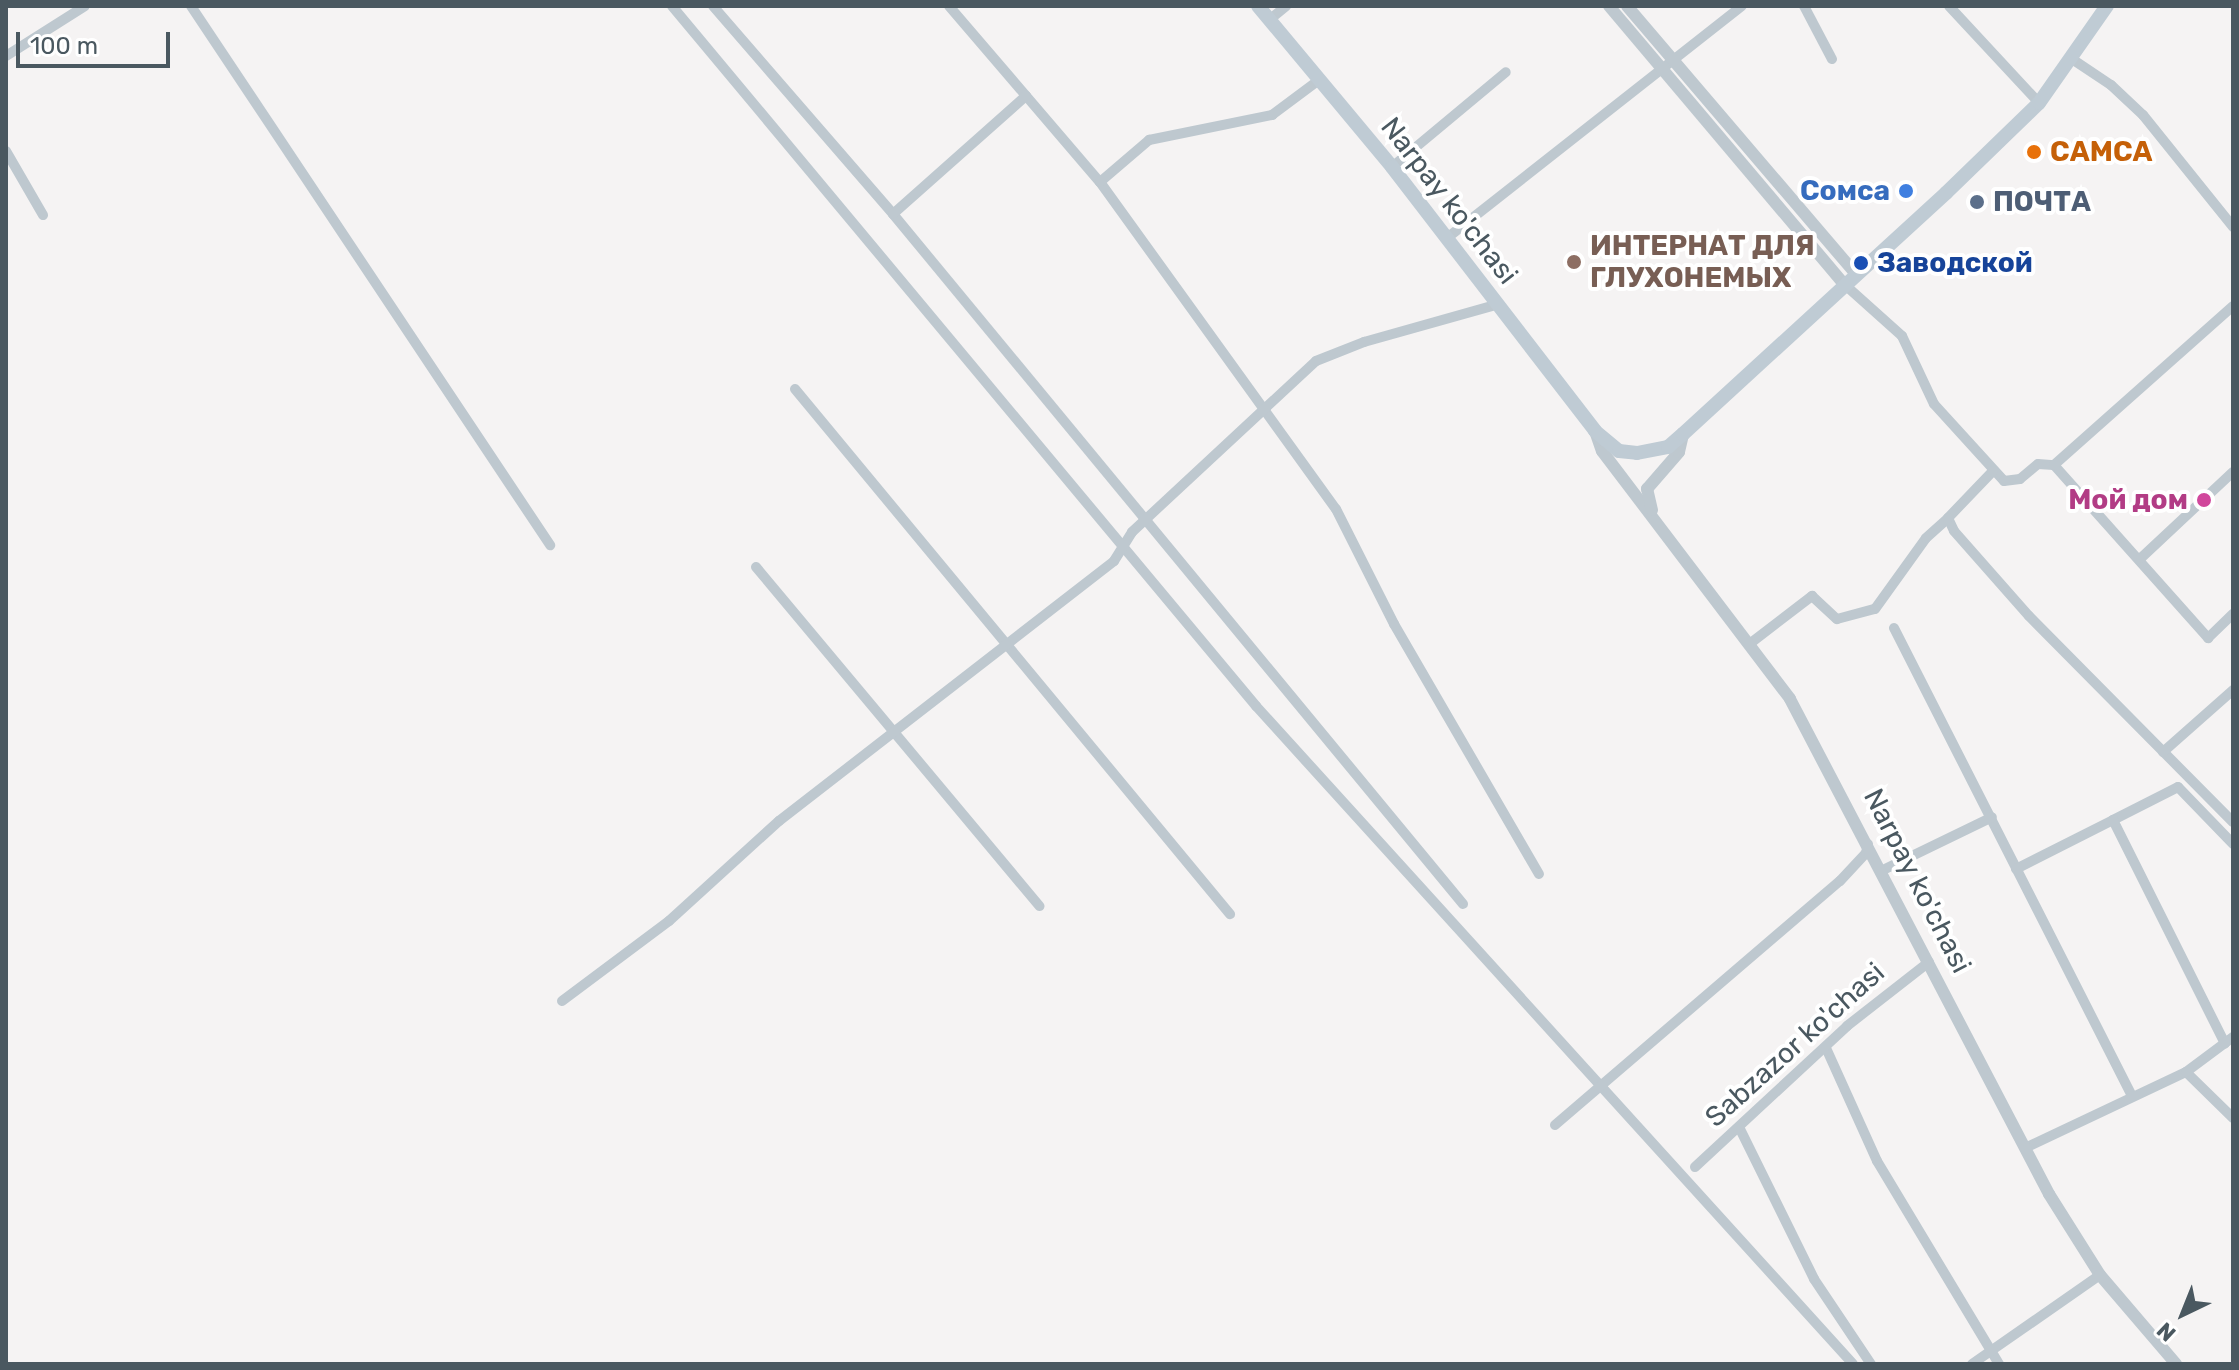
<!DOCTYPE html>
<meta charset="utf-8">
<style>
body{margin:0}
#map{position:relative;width:2239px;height:1370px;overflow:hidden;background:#f5f3f3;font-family:Rubik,sans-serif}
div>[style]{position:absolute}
.minor>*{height:10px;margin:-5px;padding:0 5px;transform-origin:5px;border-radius:5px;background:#bec8cf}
.tertiary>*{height:12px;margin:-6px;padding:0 6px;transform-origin:6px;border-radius:6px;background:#bec8cf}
.secondary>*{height:14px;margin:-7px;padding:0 7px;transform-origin:7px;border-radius:7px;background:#bfcbd4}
.dots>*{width:22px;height:22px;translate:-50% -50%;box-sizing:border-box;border:4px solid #fff;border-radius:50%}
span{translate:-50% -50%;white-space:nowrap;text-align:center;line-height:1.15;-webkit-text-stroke:8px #fff;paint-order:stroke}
.food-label{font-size:28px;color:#c56008;font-weight:700}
.left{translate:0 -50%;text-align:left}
.shop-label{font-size:28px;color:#366cbe;font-weight:700}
.right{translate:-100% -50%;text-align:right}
.street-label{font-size:28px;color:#4a5860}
.service-label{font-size:28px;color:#4e5e75;font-weight:700}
.education-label{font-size:28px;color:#785e54;font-weight:700}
.transit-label{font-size:28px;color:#164399;font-weight:700}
.hotel-label{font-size:28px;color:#b23c85;font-weight:700}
.frame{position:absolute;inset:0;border:8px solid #4a5860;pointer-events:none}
.north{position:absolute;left:2143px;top:1274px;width:80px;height:80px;-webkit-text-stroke:6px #fff;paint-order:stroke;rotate:223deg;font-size:22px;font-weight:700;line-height:32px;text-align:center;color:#4a5860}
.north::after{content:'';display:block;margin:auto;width:28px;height:36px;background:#4a5860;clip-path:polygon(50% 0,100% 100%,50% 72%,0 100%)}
.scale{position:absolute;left:16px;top:32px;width:154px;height:36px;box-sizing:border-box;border:4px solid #4a5860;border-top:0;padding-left:10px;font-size:24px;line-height:28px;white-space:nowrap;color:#4a5860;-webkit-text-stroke:6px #fff;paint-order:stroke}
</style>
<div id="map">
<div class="minor">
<i style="left:191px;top:6px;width:648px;rotate:56.33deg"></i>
<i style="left:672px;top:6px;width:912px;rotate:50.16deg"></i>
<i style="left:1256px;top:706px;width:888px;rotate:47.78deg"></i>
<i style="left:713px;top:6px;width:275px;rotate:49.1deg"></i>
<i style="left:893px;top:214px;width:895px;rotate:50.44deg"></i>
<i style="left:949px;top:6px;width:232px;rotate:49.4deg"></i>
<i style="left:1100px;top:182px;width:403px;rotate:54.2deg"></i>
<i style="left:1336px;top:509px;width:129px;rotate:63.2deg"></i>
<i style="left:1394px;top:624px;width:289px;rotate:59.9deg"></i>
<i style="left:1804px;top:6px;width:60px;rotate:62.2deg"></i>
<i style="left:1949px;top:6px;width:132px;rotate:47.1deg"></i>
<i style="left:1269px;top:20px;width:22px;rotate:-39deg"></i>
<i style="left:6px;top:56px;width:93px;rotate:-32.3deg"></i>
<i style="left:2072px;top:59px;width:47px;rotate:33.7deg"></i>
<i style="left:2111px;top:85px;width:44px;rotate:43.2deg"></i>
<i style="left:2143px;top:115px;width:144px;rotate:51.2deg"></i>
<i style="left:6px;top:151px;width:74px;rotate:60deg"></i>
<i style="left:1392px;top:167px;width:148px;rotate:-39.8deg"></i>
<i style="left:1100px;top:182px;width:65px;rotate:-40.6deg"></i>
<i style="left:1149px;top:140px;width:126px;rotate:-11.5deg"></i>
<i style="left:1272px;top:115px;width:59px;rotate:-36.7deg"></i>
<i style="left:893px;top:214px;width:178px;rotate:-41.6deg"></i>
<i style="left:1447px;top:238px;width:375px;rotate:-38.2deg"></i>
<i style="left:1844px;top:284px;width:78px;rotate:41.9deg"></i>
<i style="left:1902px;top:336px;width:75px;rotate:64.8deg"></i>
<i style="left:1934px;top:404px;width:104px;rotate:47.7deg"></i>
<i style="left:2004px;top:481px;width:16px;rotate:-7deg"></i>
<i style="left:2020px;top:479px;width:23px;rotate:-40deg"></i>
<i style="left:2038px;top:464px;width:16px;rotate:4deg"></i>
<i style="left:2054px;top:465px;width:232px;rotate:48.3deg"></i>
<i style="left:2208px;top:638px;width:35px;rotate:-44deg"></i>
<i style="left:795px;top:389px;width:682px;rotate:50.36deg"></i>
<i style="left:2054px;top:465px;width:239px;rotate:-41.6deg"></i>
<i style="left:1993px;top:471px;width:65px;rotate:133.8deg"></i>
<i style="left:1948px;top:518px;width:14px;rotate:65deg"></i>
<i style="left:1954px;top:531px;width:113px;rotate:48.6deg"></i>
<i style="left:2029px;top:616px;width:290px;rotate:45.3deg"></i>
<i style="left:2141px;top:558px;width:126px;rotate:-43.1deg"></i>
<i style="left:756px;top:567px;width:442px;rotate:50.1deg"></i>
<i style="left:1894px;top:628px;width:523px;rotate:63.04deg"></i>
<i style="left:1752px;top:642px;width:76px;rotate:-37.5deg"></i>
<i style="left:1812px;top:596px;width:34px;rotate:43deg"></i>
<i style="left:1837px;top:619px;width:39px;rotate:-15deg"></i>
<i style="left:1875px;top:609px;width:87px;rotate:-54.3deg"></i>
<i style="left:1926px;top:538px;width:30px;rotate:-42deg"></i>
<i style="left:2163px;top:752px;width:94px;rotate:-41.5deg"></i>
<i style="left:2113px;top:820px;width:73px;rotate:-26.9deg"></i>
<i style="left:2178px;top:787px;width:79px;rotate:46deg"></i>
<i style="left:2016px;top:869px;width:109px;rotate:-26.8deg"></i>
<i style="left:2113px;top:820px;width:250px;rotate:63.4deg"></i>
<i style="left:1883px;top:870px;width:121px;rotate:-25.9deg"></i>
<i style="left:562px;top:1001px;width:134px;rotate:-36.8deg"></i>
<i style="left:669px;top:921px;width:149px;rotate:-42.3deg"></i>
<i style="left:779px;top:821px;width:424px;rotate:-37.8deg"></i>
<i style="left:1114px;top:561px;width:34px;rotate:-58deg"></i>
<i style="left:1132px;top:532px;width:251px;rotate:-42.9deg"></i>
<i style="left:1316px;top:361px;width:52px;rotate:-21.6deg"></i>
<i style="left:1364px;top:342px;width:137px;rotate:-15.7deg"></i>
<i style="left:1826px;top:1048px;width:124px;rotate:65.7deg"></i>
<i style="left:1877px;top:1161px;width:237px;rotate:59deg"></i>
<i style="left:2186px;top:1072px;width:66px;rotate:44.4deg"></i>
<i style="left:1555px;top:1125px;width:375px;rotate:-40.6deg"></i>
<i style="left:1840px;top:881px;width:38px;rotate:-47deg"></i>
<i style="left:1866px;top:853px;width:9px;rotate:-77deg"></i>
<i style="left:1740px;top:1129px;width:167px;rotate:63.7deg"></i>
<i style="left:1814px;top:1279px;width:102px;rotate:56.2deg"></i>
<i style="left:2025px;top:1148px;width:178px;rotate:-25.3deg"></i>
<i style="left:2186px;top:1072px;width:59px;rotate:-36.7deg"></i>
<i style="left:1695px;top:1167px;width:207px;rotate:-42.8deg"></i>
<i style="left:1847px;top:1026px;width:104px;rotate:-38deg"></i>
<i style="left:1972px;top:1364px;width:156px;rotate:-34.8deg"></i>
</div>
<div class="tertiary">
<i style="left:1609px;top:6px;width:364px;rotate:49.8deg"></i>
<i style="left:1627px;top:6px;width:353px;rotate:49.5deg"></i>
<i style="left:1595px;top:431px;width:21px;rotate:71deg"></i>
<i style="left:1602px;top:451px;width:311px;rotate:52.8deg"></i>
<i style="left:1790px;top:699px;width:559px;rotate:62.38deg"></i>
<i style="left:2049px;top:1194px;width:96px;rotate:57.8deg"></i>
<i style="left:2100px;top:1275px;width:117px;rotate:49.5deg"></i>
<i style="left:1652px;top:510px;width:22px;rotate:-103deg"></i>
<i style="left:1647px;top:489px;width:49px;rotate:-49.1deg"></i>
<i style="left:1679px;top:452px;width:18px;rotate:-77deg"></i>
</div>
<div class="secondary">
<i style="left:1258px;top:6px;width:209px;rotate:50.2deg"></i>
<i style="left:1392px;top:167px;width:333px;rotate:52.4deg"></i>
<i style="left:1595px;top:431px;width:31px;rotate:40deg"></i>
<i style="left:1619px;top:451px;width:18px;rotate:6deg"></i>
<i style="left:1637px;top:453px;width:32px;rotate:-11deg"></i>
<i style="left:1668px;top:447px;width:20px;rotate:-41deg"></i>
<i style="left:1683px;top:434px;width:357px;rotate:-42.5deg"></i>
<i style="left:1946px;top:193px;width:129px;rotate:-44.1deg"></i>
<i style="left:2039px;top:103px;width:118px;rotate:-55deg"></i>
</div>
<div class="dots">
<i style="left:2034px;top:152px;background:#e8710a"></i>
<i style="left:1906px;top:191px;background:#3f7fe0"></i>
<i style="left:1977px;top:202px;background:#5c6f8a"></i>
<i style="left:1574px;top:262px;background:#8d6e63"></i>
<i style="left:1861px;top:263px;background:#1a4fb4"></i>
<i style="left:2204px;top:500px;background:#d1479c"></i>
</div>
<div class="food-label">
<span class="left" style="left:2050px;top:152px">САМСА</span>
</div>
<div class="shop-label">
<span class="right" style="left:1890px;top:191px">Сомса</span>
</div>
<div class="street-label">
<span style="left:1449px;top:201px;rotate:52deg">Narpay ko'chasi</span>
<span style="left:1917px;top:881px;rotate:63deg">Narpay ko'chasi</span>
<span style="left:1795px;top:1045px;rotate:-42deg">Sabzazor ko'chasi</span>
</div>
<div class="service-label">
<span class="left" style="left:1993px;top:202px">ПОЧТА</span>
</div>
<div class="education-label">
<span class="left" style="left:1590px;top:262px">ИНТЕРНАТ ДЛЯ<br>ГЛУХОНЕМЫХ</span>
</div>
<div class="transit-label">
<span class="left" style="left:1877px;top:263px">Заводской</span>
</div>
<div class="hotel-label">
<span class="right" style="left:2188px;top:500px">Мой дом</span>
</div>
<div class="frame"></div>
<div class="north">N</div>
<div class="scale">100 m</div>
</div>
